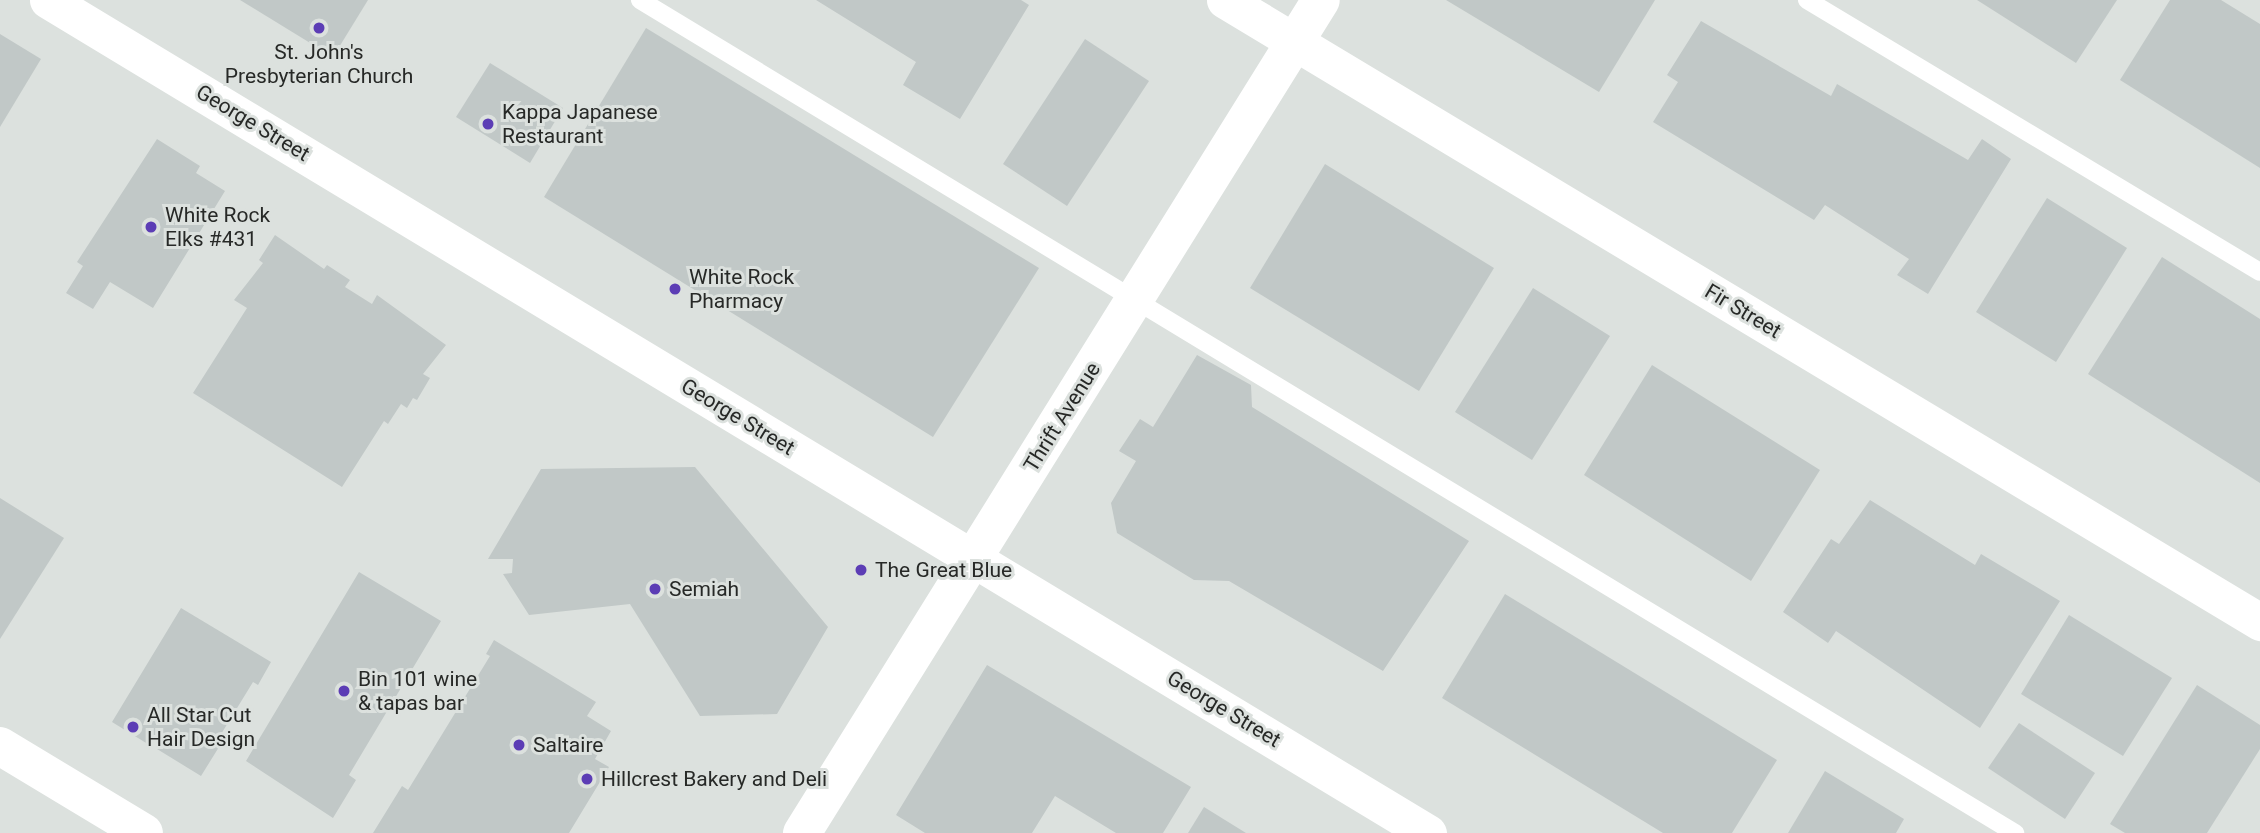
<!DOCTYPE html>
<style>
body{margin:0}
#map{position:relative;width:2260px;height:833px;overflow:hidden;background:#dce1de;font-family:Roboto,sans-serif}
div>[style]{position:absolute}
.building>*{inset:0;background:#c1c8c7}
.lane>*{height:18px;margin:-9px;padding:0 9px;transform-origin:9px;border-radius:9px;background:#fff}
.street>*{height:37px;margin:-18.5px;padding:0 18.5px;transform-origin:18.5px;border-radius:18.5px;background:#fff}
.secondary>*{height:38px;margin:-19px;padding:0 19px;transform-origin:19px;border-radius:19px;background:#fff}
.dots>*{width:19px;height:19px;translate:-50% -50%;box-sizing:border-box;border:4px solid #dce1de;border-radius:50%}
span{translate:-50% -50%;white-space:nowrap;text-align:center;line-height:1.15;-webkit-text-stroke:6px #dce1de;paint-order:stroke}
.poi-label{font-size:21px;color:#272927}
.left{translate:0 -50%;text-align:left}
.street-label{font-size:21px;color:#272927}
</style>
<div id="map">
<div class="building">
<i style="clip-path:polygon(240px 0,368px 0,333px 57px)"></i>
<i style="clip-path:polygon(816px 0,1021px 0,1029px 5px,960px 119px,903px 85px,916px 62px)"></i>
<i style="clip-path:polygon(1446px 0,1655px 0,1599px 92px)"></i>
<i style="clip-path:polygon(1977px 0,2117px 0,2076px 63px)"></i>
<i style="clip-path:polygon(2170px 0,2221px 0,2260px 24px,2260px 168px,2120px 80px)"></i>
<i style="clip-path:polygon(1701px 21px,1831px 96px,1837px 84px,1968px 160px,1982px 139px,2011px 159px,1928px 294px,1897px 275px,1909px 259px,1825px 205px,1814px 220px,1653px 122px,1678px 82px,1667px 75px)"></i>
<i style="clip-path:polygon(646px 28px,1039px 268px,933px 437px,544px 197px)"></i>
<i style="clip-path:polygon(0 34px,41px 59px,0 127px)"></i>
<i style="clip-path:polygon(1085px 39px,1149px 81px,1067px 206px,1003px 164px)"></i>
<i style="clip-path:polygon(490px 63px,563px 108px,530px 163px,456px 117px)"></i>
<i style="clip-path:polygon(157px 139px,200px 166px,196px 173px,225px 191px,153px 308px,110px 282px,93px 309px,66px 293px,83px 266px,77px 262px)"></i>
<i style="clip-path:polygon(1325px 164px,1494px 268px,1419px 391px,1250px 288px)"></i>
<i style="clip-path:polygon(2047px 198px,2127px 248px,2056px 362px,1976px 312px)"></i>
<i style="clip-path:polygon(275px 235px,324px 269px,327px 265px,350px 280px,345px 287px,372px 304px,377px 295px,446px 345px,423px 374px,430px 378px,417px 400px,413px 398px,407px 408px,401px 404px,388px 424px,384px 421px,342px 487px,193px 393px,247px 308px,234px 300px,263px 263px,259px 260px)"></i>
<i style="clip-path:polygon(2162px 257px,2260px 319px,2260px 483px,2088px 374px)"></i>
<i style="clip-path:polygon(1533px 288px,1610px 336px,1532px 460px,1455px 412px)"></i>
<i style="clip-path:polygon(1197px 355px,1251px 385px,1252px 407px,1469px 541px,1383px 671px,1229px 581px,1194px 580px,1117px 533px,1111px 503px,1136px 461px,1119px 451px,1140px 419px,1153px 427px)"></i>
<i style="clip-path:polygon(1652px 365px,1820px 470px,1751px 581px,1584px 475px)"></i>
<i style="clip-path:polygon(695px 467px,828px 627px,777px 714px,700px 716px,630px 604px,529px 615px,503px 574px,512px 573px,513px 559px,488px 559px,541px 469px)"></i>
<i style="clip-path:polygon(0 498px,64px 538px,0 639px)"></i>
<i style="clip-path:polygon(1870px 500px,1975px 565px,1981px 554px,2060px 601px,1980px 728px,1836px 631px,1828px 643px,1783px 612px,1831px 539px,1839px 544px)"></i>
<i style="clip-path:polygon(359px 572px,441px 621px,349px 775px,356px 780px,333px 818px,246px 761px)"></i>
<i style="clip-path:polygon(1505px 594px,1777px 760px,1732px 833px,1663px 833px,1442px 698px)"></i>
<i style="clip-path:polygon(181px 608px,271px 662px,258px 685px,253px 682px,215px 744px,219px 747px,201px 776px,157px 749px,162px 740px,157px 737px,151px 746px,112px 722px)"></i>
<i style="clip-path:polygon(2069px 615px,2172px 678px,2123px 756px,2021px 694px)"></i>
<i style="clip-path:polygon(494px 640px,596px 702px,587px 716px,611px 731px,595px 759px,609px 767px,569px 833px,373px 833px,402px 786px,408px 790px,490px 656px,486px 654px)"></i>
<i style="clip-path:polygon(987px 665px,1191px 787px,1163px 833px,1116px 833px,1055px 796px,1032px 833px,925px 833px,896px 815px)"></i>
<i style="clip-path:polygon(2197px 685px,2260px 725px,2260px 749px,2207px 833px,2125px 833px,2110px 824px)"></i>
<i style="clip-path:polygon(2019px 723px,2095px 773px,2065px 819px,1988px 768px)"></i>
<i style="clip-path:polygon(1825px 771px,1904px 819px,1896px 833px,1788px 833px)"></i>
<i style="clip-path:polygon(1204px 807px,1246px 833px,1188px 833px)"></i>
</div>
<div class="lane">
<i style="left:640px;top:0;width:1608px;rotate:31.21deg"></i>
<i style="left:1807px;top:0;width:528px;rotate:30.98deg"></i>
</div>
<div class="street">
<i style="left:48px;top:0;width:1612px;rotate:31.12deg"></i>
<i style="left:1225px;top:0;width:1208px;rotate:31deg"></i>
</div>
<div class="secondary">
<i style="left:0;top:746px;width:168px;rotate:31.1deg"></i>
<i style="left:802px;top:833px;width:981px;rotate:-58.08deg"></i>
</div>
<div class="dots">
<i style="left:319px;top:28px;background:#5c3db5"></i>
<i style="left:488px;top:124px;background:#5c3db5"></i>
<i style="left:151px;top:227px;background:#5c3db5"></i>
<i style="left:675px;top:289px;background:#5c3db5"></i>
<i style="left:861px;top:570px;background:#5c3db5"></i>
<i style="left:655px;top:589px;background:#5c3db5"></i>
<i style="left:344px;top:691px;background:#5c3db5"></i>
<i style="left:133px;top:727px;background:#5c3db5"></i>
<i style="left:519px;top:745px;background:#5c3db5"></i>
<i style="left:587px;top:779px;background:#5c3db5"></i>
</div>
<div class="poi-label">
<span style="left:319px;top:64px">St. John's<br>Presbyterian Church</span>
<span class="left" style="left:502px;top:124px">Kappa Japanese<br>Restaurant</span>
<span class="left" style="left:165px;top:227px">White Rock<br>Elks #431</span>
<span class="left" style="left:689px;top:289px">White Rock<br>Pharmacy</span>
<span class="left" style="left:875px;top:570px">The Great Blue</span>
<span class="left" style="left:669px;top:589px">Semiah</span>
<span class="left" style="left:358px;top:691px">Bin 101 wine<br>&amp; tapas bar</span>
<span class="left" style="left:147px;top:727px">All Star Cut<br>Hair Design</span>
<span class="left" style="left:533px;top:745px">Saltaire</span>
<span class="left" style="left:601px;top:779px">Hillcrest Bakery and Deli</span>
</div>
<div class="street-label">
<span style="left:253px;top:123px;rotate:31deg">George Street</span>
<span style="left:1743px;top:311px;rotate:31deg">Fir Street</span>
<span style="left:738px;top:417px;rotate:31deg">George Street</span>
<span style="left:1062px;top:417px;rotate:-58deg">Thrift Avenue</span>
<span style="left:1224px;top:709px;rotate:31deg">George Street</span>
</div>
</div>
